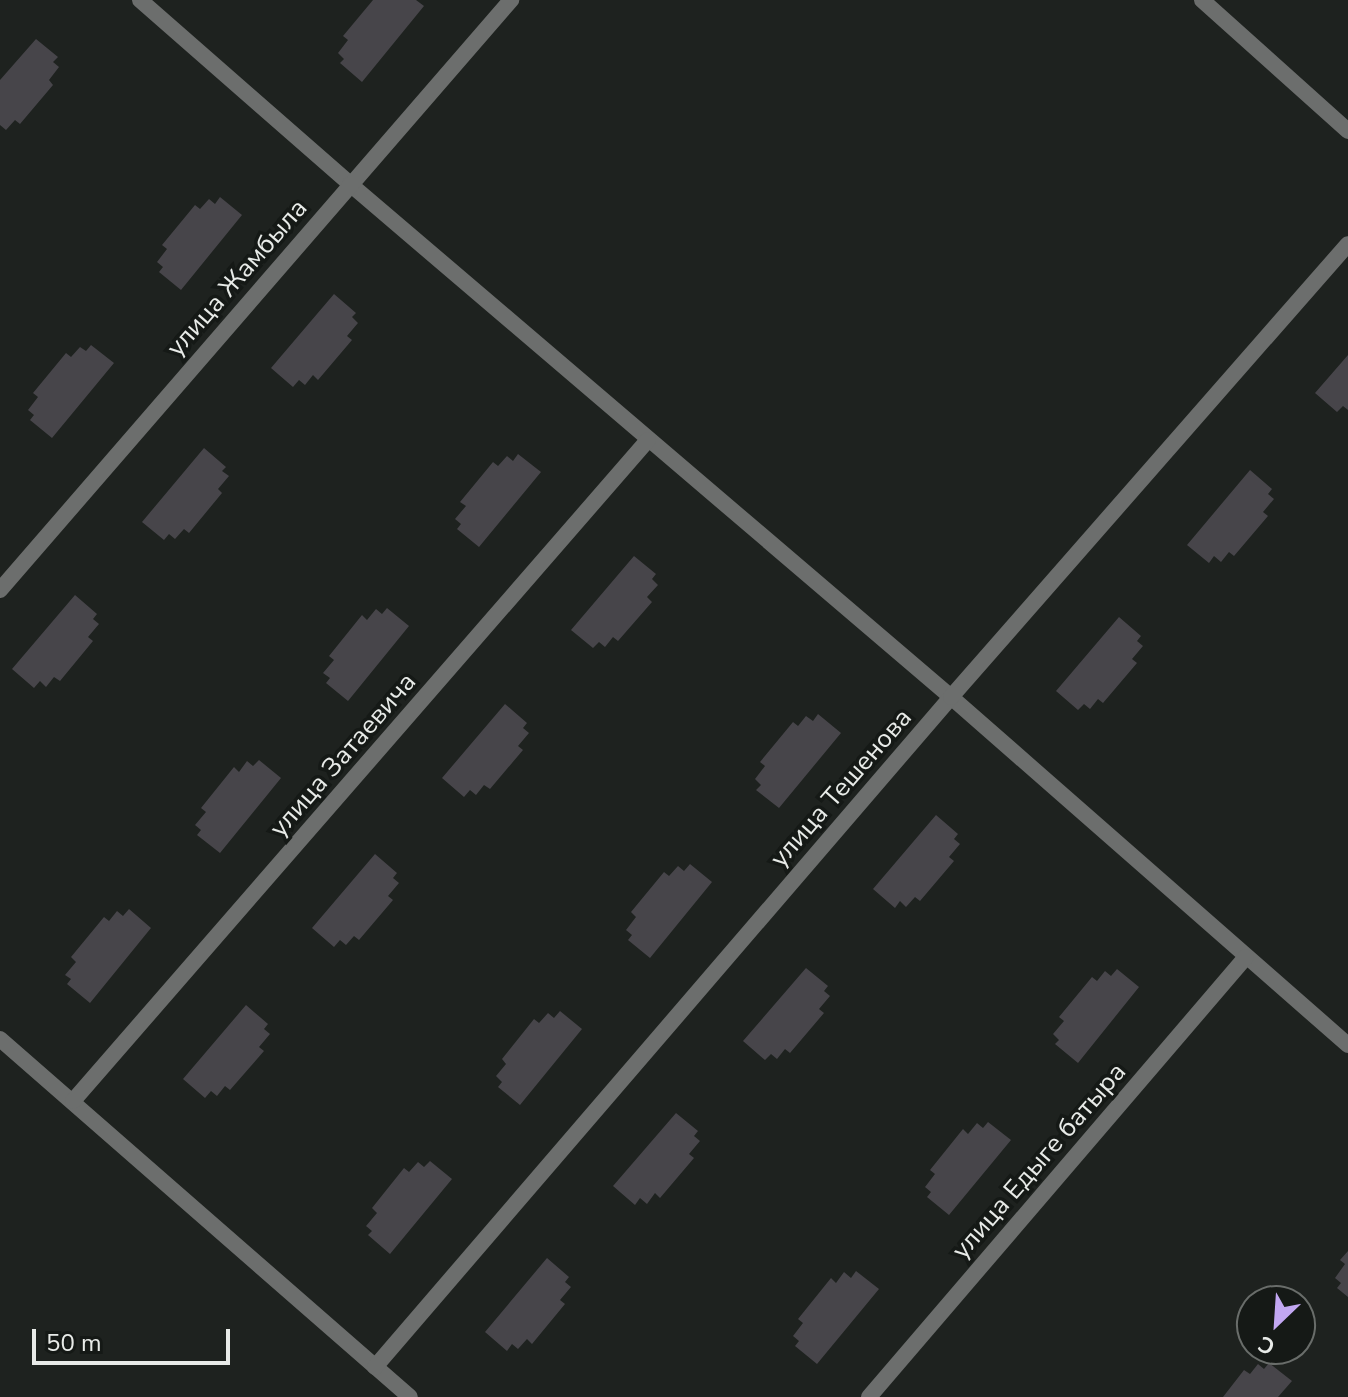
<!DOCTYPE html>
<meta charset="utf-8">
<style>
body{margin:0}
#map{position:relative;width:1348px;height:1397px;overflow:hidden;background:#1e221f;font-family:"Nunito Sans",sans-serif}
div>[style]{position:absolute}
.building>*{inset:0;background:#47454a}
.street>*{height:16px;margin:-8px;padding:0 8px;transform-origin:8px;border-radius:8px;background:#6c6e6d}
span{translate:-50% -50%;white-space:nowrap;text-align:center;line-height:1.15;-webkit-text-stroke:7px #151916;paint-order:stroke}
.street-label{font-size:26px;color:#e8ebe8}
.north{position:absolute;left:1236px;top:1285px;width:80px;height:80px;box-sizing:border-box;background:#151916;border:2px solid #696d6a;border-radius:50%;rotate:205deg;font-size:22px;font-weight:700;line-height:32px;text-align:center;color:#e8ebe8}
.north::after{content:'';display:block;margin:auto;width:28px;height:36px;background:#c2a7f2;clip-path:polygon(50% 0,100% 100%,50% 72%,0 100%)}
.scale{position:absolute;left:32px;top:1329px;width:198px;height:36px;box-sizing:border-box;border:4px solid #e8ebe8;border-top:0;padding-left:10px;font-size:24px;line-height:28px;white-space:nowrap;color:#e8ebe8;-webkit-text-stroke:6px #151916;paint-order:stroke}
</style>
<div id="map">
<div class="building">
<i style="clip-path:polygon(373px 0,416px 0,424px 6px,362px 82px,340px 63px,344px 59px,338px 53px,348px 40px,343px 36px)"></i>
<i style="clip-path:polygon(36px 39px,58px 57px,53px 62px,59px 67px,49px 80px,53px 85px,20px 124px,15px 120px,6px 130px,0 125px,0 80px)"></i>
<i style="clip-path:polygon(220px 197px,242px 215px,181px 290px,159px 272px,163px 267px,157px 262px,167px 249px,162px 245px,195px 205px,200px 209px,209px 199px,215px 204px)"></i>
<i style="clip-path:polygon(334px 294px,356px 313px,352px 317px,358px 323px,347px 336px,352px 340px,318px 380px,313px 375px,305px 385px,299px 380px,293px 387px,271px 368px)"></i>
<i style="clip-path:polygon(91px 345px,114px 363px,52px 438px,30px 420px,34px 415px,28px 410px,38px 397px,33px 393px,66px 353px,71px 357px,80px 347px,86px 351px)"></i>
<i style="clip-path:polygon(1348px 355px,1348px 410px,1343px 406px,1337px 412px,1315px 393px)"></i>
<i style="clip-path:polygon(204px 448px,226px 467px,222px 471px,229px 476px,218px 489px,222px 493px,189px 533px,184px 529px,175px 539px,169px 534px,164px 540px,142px 522px)"></i>
<i style="clip-path:polygon(518px 454px,541px 472px,479px 547px,457px 529px,461px 524px,455px 519px,466px 506px,460px 502px,493px 462px,498px 466px,507px 456px,513px 461px)"></i>
<i style="clip-path:polygon(1250px 470px,1272px 489px,1268px 494px,1274px 499px,1263px 512px,1268px 516px,1234px 556px,1229px 552px,1221px 562px,1214px 556px,1209px 563px,1187px 545px)"></i>
<i style="clip-path:polygon(634px 556px,656px 574px,652px 579px,658px 585px,647px 597px,652px 602px,618px 641px,613px 637px,605px 647px,599px 642px,593px 648px,571px 630px)"></i>
<i style="clip-path:polygon(75px 595px,97px 614px,93px 619px,99px 624px,88px 637px,93px 641px,60px 681px,54px 677px,46px 687px,40px 681px,34px 688px,12px 669px)"></i>
<i style="clip-path:polygon(387px 608px,409px 626px,348px 701px,326px 683px,330px 678px,323px 673px,334px 660px,329px 656px,362px 615px,367px 620px,376px 609px,382px 614px)"></i>
<i style="clip-path:polygon(1119px 617px,1141px 636px,1137px 641px,1143px 646px,1132px 659px,1137px 663px,1103px 703px,1098px 699px,1090px 709px,1084px 704px,1078px 710px,1056px 691px)"></i>
<i style="clip-path:polygon(505px 704px,527px 723px,523px 728px,529px 733px,518px 746px,523px 750px,490px 789px,484px 785px,476px 795px,470px 790px,464px 797px,442px 778px)"></i>
<i style="clip-path:polygon(818px 714px,841px 733px,779px 808px,756px 790px,761px 785px,755px 779px,765px 766px,760px 762px,793px 722px,798px 726px,806px 716px,813px 721px)"></i>
<i style="clip-path:polygon(259px 760px,281px 778px,220px 853px,197px 835px,201px 830px,195px 825px,206px 812px,201px 808px,234px 767px,239px 772px,247px 761px,253px 766px)"></i>
<i style="clip-path:polygon(936px 815px,958px 834px,954px 839px,960px 844px,949px 857px,954px 861px,920px 901px,915px 897px,906px 907px,900px 901px,895px 908px,873px 889px)"></i>
<i style="clip-path:polygon(375px 854px,397px 873px,393px 878px,399px 883px,388px 896px,393px 900px,359px 940px,354px 936px,346px 945px,340px 940px,334px 947px,312px 928px)"></i>
<i style="clip-path:polygon(690px 864px,712px 882px,650px 958px,628px 940px,632px 935px,626px 930px,636px 917px,631px 912px,664px 872px,669px 876px,678px 866px,684px 871px)"></i>
<i style="clip-path:polygon(129px 909px,151px 928px,90px 1003px,67px 984px,71px 979px,65px 975px,76px 962px,71px 957px,104px 917px,109px 921px,117px 911px,123px 916px)"></i>
<i style="clip-path:polygon(806px 968px,828px 986px,824px 991px,830px 996px,819px 1009px,824px 1013px,790px 1053px,785px 1049px,777px 1059px,771px 1054px,765px 1060px,743px 1041px)"></i>
<i style="clip-path:polygon(1117px 969px,1139px 987px,1078px 1063px,1055px 1044px,1059px 1040px,1053px 1034px,1064px 1021px,1059px 1017px,1092px 977px,1097px 981px,1105px 971px,1111px 976px)"></i>
<i style="clip-path:polygon(246px 1005px,268px 1024px,264px 1029px,270px 1034px,259px 1047px,264px 1051px,230px 1090px,225px 1086px,217px 1096px,211px 1091px,205px 1098px,183px 1079px)"></i>
<i style="clip-path:polygon(560px 1011px,582px 1029px,520px 1105px,498px 1087px,502px 1082px,496px 1076px,506px 1064px,502px 1059px,534px 1019px,539px 1023px,548px 1013px,554px 1018px)"></i>
<i style="clip-path:polygon(676px 1113px,698px 1131px,694px 1136px,700px 1141px,689px 1154px,694px 1158px,660px 1198px,655px 1193px,647px 1204px,640px 1198px,635px 1205px,613px 1186px)"></i>
<i style="clip-path:polygon(988px 1122px,1011px 1140px,949px 1215px,927px 1197px,931px 1192px,925px 1187px,935px 1174px,930px 1170px,963px 1129px,968px 1134px,977px 1123px,983px 1128px)"></i>
<i style="clip-path:polygon(430px 1161px,452px 1179px,390px 1254px,368px 1235px,372px 1231px,366px 1226px,377px 1213px,372px 1208px,404px 1168px,409px 1172px,418px 1162px,424px 1167px)"></i>
<i style="clip-path:polygon(1348px 1251px,1348px 1297px,1337px 1288px,1341px 1283px,1335px 1278px,1345px 1264px,1340px 1260px)"></i>
<i style="clip-path:polygon(547px 1258px,569px 1277px,565px 1282px,571px 1287px,560px 1300px,565px 1304px,532px 1344px,527px 1339px,518px 1349px,512px 1344px,507px 1351px,485px 1332px)"></i>
<i style="clip-path:polygon(856px 1271px,879px 1289px,817px 1364px,795px 1346px,799px 1341px,793px 1336px,803px 1323px,798px 1319px,831px 1278px,836px 1283px,844px 1272px,851px 1278px)"></i>
<i style="clip-path:polygon(1269px 1363px,1292px 1381px,1278px 1397px,1223px 1397px,1244px 1370px,1250px 1374px,1258px 1364px,1264px 1369px)"></i>
</div>
<div class="street">
<i style="left:140px;top:0;width:279px;rotate:41.2deg"></i>
<i style="left:350px;top:184px;width:790px;rotate:40.48deg"></i>
<i style="left:951px;top:697px;width:528px;rotate:41.24deg"></i>
<i style="left:1202px;top:0;width:196px;rotate:41.9deg"></i>
<i style="left:0;top:590px;width:781px;rotate:-49.1deg"></i>
<i style="left:0;top:1039px;width:544px;rotate:41.13deg"></i>
<i style="left:73px;top:1101px;width:876px;rotate:-48.98deg"></i>
<i style="left:375px;top:1367px;width:884px;rotate:-49.31deg"></i>
<i style="left:951px;top:697px;width:602px;rotate:-48.77deg"></i>
<i style="left:869px;top:1397px;width:579px;rotate:-49.41deg"></i>
</div>
<div class="street-label">
<span style="left:237px;top:278px;rotate:-49deg">улица Жамбыла</span>
<span style="left:343px;top:755px;rotate:-49deg">улица Затаевича</span>
<span style="left:841px;top:788px;rotate:-49deg">улица Тешенова</span>
<span style="left:1039px;top:1161px;rotate:-49deg">улица Едыге батыра</span>
</div>
<div class="north">С</div>
<div class="scale">50 m</div>
</div>
